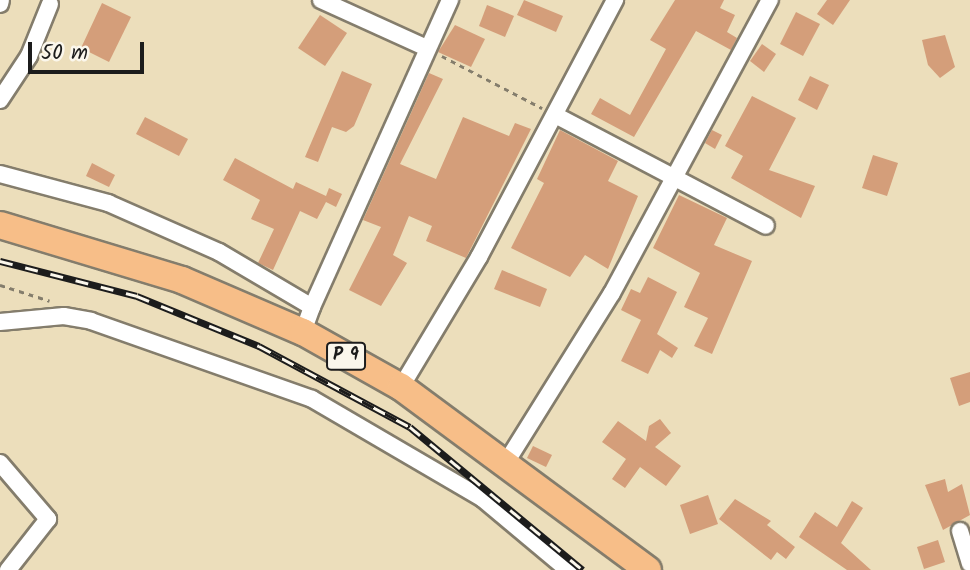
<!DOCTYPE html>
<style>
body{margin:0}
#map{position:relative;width:970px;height:570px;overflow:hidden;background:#ecdebb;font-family:Kalam,sans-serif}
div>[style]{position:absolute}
.building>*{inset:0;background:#d49e7a}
.path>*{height:2.5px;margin-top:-1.25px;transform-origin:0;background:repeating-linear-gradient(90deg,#847d6c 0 5px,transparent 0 10px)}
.roads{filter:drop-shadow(2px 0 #847d6c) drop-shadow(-2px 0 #847d6c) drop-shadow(0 2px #847d6c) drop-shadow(0 -2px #847d6c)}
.minor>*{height:16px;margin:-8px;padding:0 8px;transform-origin:8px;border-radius:8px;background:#fff}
.primary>*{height:26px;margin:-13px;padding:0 13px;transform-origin:13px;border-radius:13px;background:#f7be88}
.rail>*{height:7px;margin-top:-3.5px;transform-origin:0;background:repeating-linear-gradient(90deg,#fbf7ec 0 13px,#1c1c1c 0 26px);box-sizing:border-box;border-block:2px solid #1c1c1c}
span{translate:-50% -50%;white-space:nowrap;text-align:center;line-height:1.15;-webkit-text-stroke:5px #fbf7ec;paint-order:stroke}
.shield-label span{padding:2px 5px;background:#fbf7ec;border:2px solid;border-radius:5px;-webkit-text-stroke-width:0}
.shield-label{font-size:18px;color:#1c1c1c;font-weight:700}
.scale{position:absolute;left:28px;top:42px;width:116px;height:32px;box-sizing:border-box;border:4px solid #1c1c1c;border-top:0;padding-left:9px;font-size:21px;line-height:24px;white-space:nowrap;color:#1c1c1c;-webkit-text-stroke:5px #fbf7ec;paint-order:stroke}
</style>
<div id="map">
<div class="building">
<i style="clip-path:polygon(524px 0,563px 16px,556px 32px,517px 15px)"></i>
<i style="clip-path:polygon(675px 0,724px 0,720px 8px,735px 15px,727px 32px,737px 38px,731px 50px,696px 31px,634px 137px,591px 114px,600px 98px,630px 115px,666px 49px,650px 40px)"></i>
<i style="clip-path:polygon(827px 0,850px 0,833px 25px,817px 14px)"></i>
<i style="clip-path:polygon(102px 3px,131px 17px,109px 62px,81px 48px)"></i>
<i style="clip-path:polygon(487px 5px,514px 16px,505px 37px,479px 26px)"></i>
<i style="clip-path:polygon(796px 12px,820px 24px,803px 56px,780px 44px)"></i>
<i style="clip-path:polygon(320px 15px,347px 33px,325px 66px,298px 48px)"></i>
<i style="clip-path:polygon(455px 25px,485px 39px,471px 67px,438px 52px)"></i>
<i style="clip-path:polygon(945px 35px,955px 67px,940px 78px,928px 65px,922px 40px)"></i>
<i style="clip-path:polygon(762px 44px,776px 54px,764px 72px,750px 61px)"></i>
<i style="clip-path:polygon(342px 71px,372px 84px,354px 126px,346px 132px,332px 127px,318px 162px,305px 157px)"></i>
<i style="clip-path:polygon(429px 73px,443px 79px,400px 164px,436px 179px,463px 117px,509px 136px,515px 123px,531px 129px,466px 258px,426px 241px,432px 226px,409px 216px,393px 255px,407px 263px,381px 306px,349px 290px,381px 227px,363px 220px)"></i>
<i style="clip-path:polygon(810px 76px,829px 85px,817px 110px,798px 100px)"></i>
<i style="clip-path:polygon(752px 96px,796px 118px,769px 170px,815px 186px,801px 218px,731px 178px,743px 156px,725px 146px)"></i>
<i style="clip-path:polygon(145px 117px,188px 139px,179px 156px,136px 134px)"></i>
<i style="clip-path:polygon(560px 130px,618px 161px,608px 181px,638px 196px,608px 269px,585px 255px,570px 277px,511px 248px,544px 183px,537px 179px)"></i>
<i style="clip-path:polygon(712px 130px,722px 135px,715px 149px,705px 143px)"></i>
<i style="clip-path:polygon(873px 155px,898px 163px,887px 196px,862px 188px)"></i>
<i style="clip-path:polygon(235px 158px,293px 189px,296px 182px,326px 196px,329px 188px,342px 194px,336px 207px,326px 202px,317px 219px,300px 211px,273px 270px,258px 263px,274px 229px,251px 219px,260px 200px,223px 180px)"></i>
<i style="clip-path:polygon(92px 163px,115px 175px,109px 187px,86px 176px)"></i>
<i style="clip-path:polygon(679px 195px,727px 218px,714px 245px,752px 261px,712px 354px,694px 346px,708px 318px,684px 307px,700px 273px,653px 248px)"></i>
<i style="clip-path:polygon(502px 270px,547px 289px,540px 307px,494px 289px)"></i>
<i style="clip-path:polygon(648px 277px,677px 292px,657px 334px,678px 348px,672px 358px,660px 350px,648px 374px,621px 361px,641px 320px,621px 310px,631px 289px,640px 293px)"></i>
<i style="clip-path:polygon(970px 372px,970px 402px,959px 406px,950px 378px)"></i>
<i style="clip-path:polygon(660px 419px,671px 433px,655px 447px,681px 466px,666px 486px,640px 467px,625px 488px,612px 479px,626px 459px,602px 442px,618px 421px,646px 441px,649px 426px)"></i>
<i style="clip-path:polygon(533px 446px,552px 455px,546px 467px,527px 458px)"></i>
<i style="clip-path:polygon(945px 479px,948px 492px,962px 484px,970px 515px,943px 530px,925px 485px)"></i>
<i style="clip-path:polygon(708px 495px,718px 524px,690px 534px,680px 505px)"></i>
<i style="clip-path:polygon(735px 499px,771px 521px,767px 525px,795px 547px,786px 559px,777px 552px,771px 560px,719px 519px)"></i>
<i style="clip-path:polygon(852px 501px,863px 508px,841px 543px,871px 570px,847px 570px,799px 537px,815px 512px,837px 527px)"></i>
<i style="clip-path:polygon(938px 540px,945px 562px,924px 569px,917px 547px)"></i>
</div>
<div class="path">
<i style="left:442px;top:56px;width:113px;rotate:27.5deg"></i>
<i style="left:0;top:285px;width:52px;rotate:17.7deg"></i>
</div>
<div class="roads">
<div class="minor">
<i style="left:321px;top:0;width:116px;rotate:24.4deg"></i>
<i style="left:0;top:4px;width:4px;rotate:-76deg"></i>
<i style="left:0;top:100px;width:53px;rotate:-56.6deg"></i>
<i style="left:29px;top:56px;width:56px;rotate:-68deg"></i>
<i style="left:555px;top:115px;width:238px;rotate:27.7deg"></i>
<i style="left:0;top:174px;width:112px;rotate:15deg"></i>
<i style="left:108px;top:203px;width:121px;rotate:23.8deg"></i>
<i style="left:219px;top:252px;width:108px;rotate:30.6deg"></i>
<i style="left:312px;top:307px;width:27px;rotate:110deg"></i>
<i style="left:312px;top:307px;width:337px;rotate:-65.8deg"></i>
<i style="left:0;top:322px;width:64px;rotate:-5.4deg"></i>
<i style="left:64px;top:316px;width:27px;rotate:10deg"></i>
<i style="left:91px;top:321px;width:234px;rotate:19.4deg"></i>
<i style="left:312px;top:399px;width:198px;rotate:30.3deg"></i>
<i style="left:483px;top:499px;width:111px;rotate:39.9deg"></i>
<i style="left:401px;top:387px;width:152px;rotate:-59deg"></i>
<i style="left:479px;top:257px;width:291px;rotate:-62.1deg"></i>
<i style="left:507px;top:461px;width:198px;rotate:-58deg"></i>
<i style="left:612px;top:293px;width:333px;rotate:-61.7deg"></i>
<i style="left:0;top:463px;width:74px;rotate:49.4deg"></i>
<i style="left:48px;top:519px;width:65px;rotate:128.1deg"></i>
<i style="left:960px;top:531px;width:34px;rotate:73deg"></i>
</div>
<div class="primary">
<i style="left:0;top:225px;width:190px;rotate:16.8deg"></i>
<i style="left:182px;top:280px;width:132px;rotate:23.3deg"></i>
<i style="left:303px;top:332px;width:112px;rotate:29.3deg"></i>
<i style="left:401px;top:387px;width:307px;rotate:36.5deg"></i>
</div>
</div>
<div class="rail">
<i style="left:0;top:261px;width:141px;rotate:14.3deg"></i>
<i style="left:137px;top:296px;width:132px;rotate:22.3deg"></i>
<i style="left:259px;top:346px;width:171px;rotate:28.2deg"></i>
<i style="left:410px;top:427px;width:224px;rotate:39.6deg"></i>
</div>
<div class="shield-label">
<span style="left:346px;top:356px">P 9</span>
</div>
<div class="scale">50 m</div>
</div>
